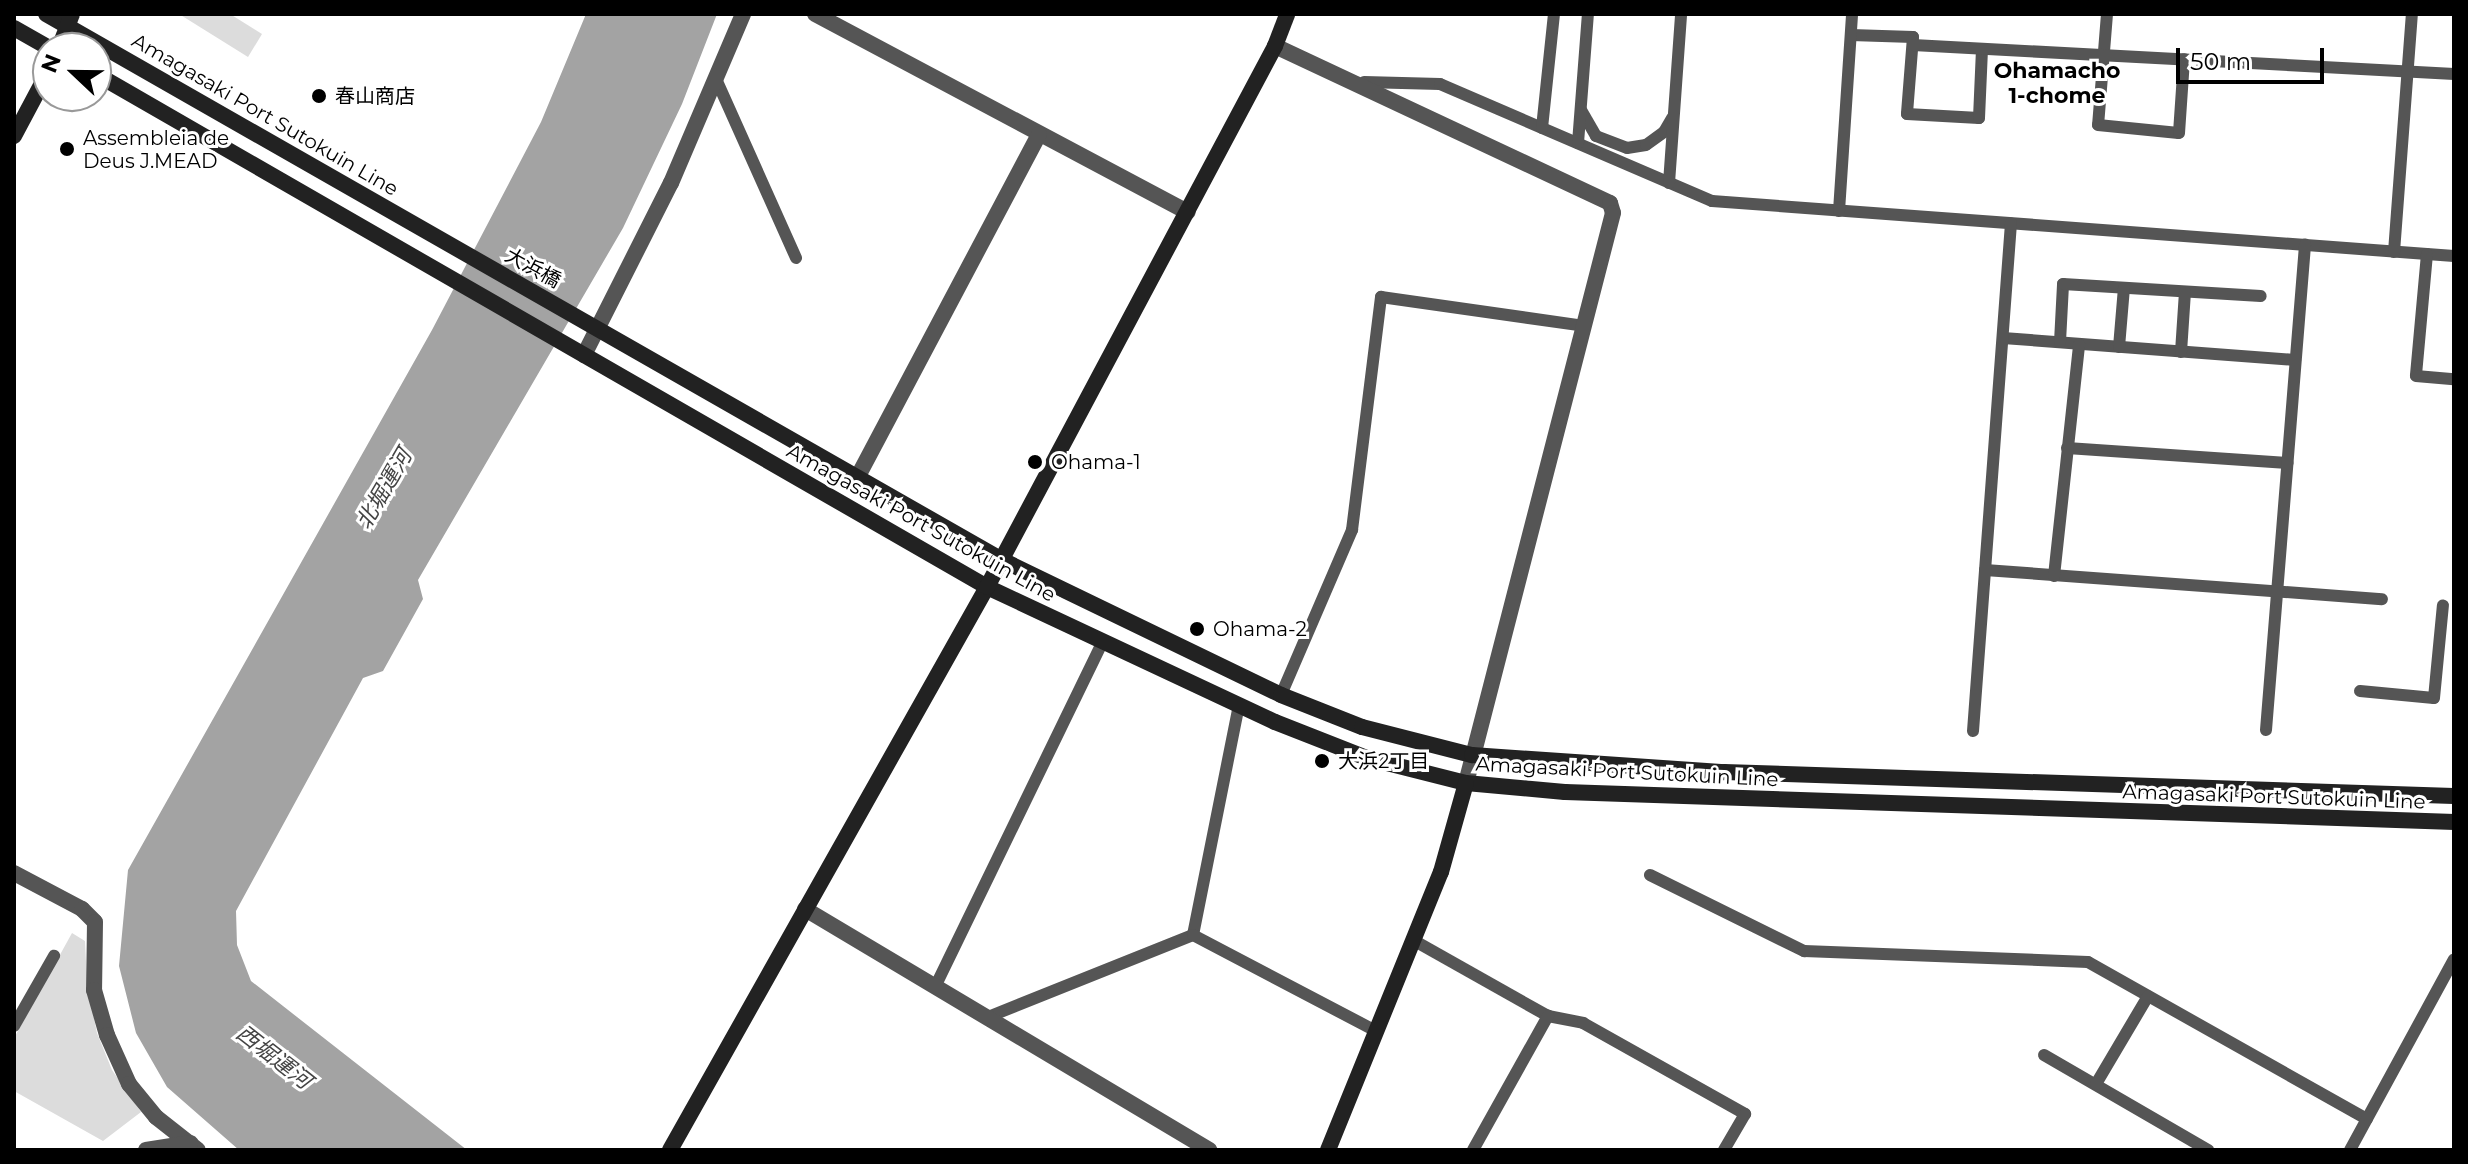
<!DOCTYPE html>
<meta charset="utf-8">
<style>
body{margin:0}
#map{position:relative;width:2468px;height:1164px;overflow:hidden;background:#fff;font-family:Montserrat,"Noto Sans JP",sans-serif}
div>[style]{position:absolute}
.green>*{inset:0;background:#dcdcdc}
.water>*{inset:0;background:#a3a3a3}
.lane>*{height:12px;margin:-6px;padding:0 6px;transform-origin:6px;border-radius:6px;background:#555}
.street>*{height:16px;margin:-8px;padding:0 8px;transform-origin:8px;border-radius:8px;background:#555}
.secondary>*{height:16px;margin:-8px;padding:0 8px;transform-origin:8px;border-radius:8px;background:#222}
.dots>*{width:22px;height:22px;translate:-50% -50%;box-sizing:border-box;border:4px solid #fff;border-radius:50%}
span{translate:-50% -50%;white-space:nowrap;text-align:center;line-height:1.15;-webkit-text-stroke:6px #fff;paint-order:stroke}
.poi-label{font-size:20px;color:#000}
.left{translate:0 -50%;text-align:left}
.street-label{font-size:20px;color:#000}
.neighbourhood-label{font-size:22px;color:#000;font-weight:700}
.water-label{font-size:22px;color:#444;font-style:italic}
.frame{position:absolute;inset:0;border:16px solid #000;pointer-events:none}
.north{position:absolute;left:32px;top:32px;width:80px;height:80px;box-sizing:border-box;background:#fff;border:2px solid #999;border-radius:50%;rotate:292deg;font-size:22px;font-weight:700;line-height:32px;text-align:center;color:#000}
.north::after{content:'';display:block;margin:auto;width:28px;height:36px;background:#000;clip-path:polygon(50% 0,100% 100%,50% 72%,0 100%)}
.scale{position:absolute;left:2176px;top:48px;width:148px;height:36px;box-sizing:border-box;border:4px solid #000;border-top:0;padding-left:10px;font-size:24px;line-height:28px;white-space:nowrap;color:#000;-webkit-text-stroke:6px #fff;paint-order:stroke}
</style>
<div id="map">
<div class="green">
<i style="clip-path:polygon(179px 14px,230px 14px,262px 34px,248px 57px)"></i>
<i style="clip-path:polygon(72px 933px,85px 941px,87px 983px,97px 1033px,112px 1070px,141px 1112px,103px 1141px,14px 1091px,14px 1038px)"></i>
</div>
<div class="water">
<i style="clip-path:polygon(586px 14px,717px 14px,682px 104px,623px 228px,418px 580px,423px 599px,383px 671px,363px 678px,236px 911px,237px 945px,251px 981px,467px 1150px,239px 1150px,167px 1087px,136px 1033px,119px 966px,128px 870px,432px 330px,541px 122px)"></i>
</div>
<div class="lane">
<i style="left:2107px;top:14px;width:111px;rotate:94.6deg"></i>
<i style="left:2098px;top:125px;width:81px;rotate:5.6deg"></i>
<i style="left:2179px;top:133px;width:74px;rotate:-86.1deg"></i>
<i style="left:1851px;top:35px;width:62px;rotate:1.8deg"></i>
<i style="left:1913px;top:37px;width:77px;rotate:94.5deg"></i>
<i style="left:1907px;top:114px;width:72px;rotate:3.2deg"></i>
<i style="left:1979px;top:118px;width:69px;rotate:-87.5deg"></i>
<i style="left:1913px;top:45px;width:542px;rotate:3.07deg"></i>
<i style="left:716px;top:79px;width:196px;rotate:65.9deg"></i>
<i style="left:1364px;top:82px;width:76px;rotate:1.5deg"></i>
<i style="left:1440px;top:84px;width:296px;rotate:23.3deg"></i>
<i style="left:1712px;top:201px;width:744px;rotate:4.24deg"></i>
<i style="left:1581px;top:110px;width:30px;rotate:60deg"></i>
<i style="left:1596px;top:136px;width:33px;rotate:21deg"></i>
<i style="left:1627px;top:148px;width:19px;rotate:-9deg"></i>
<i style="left:1646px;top:145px;width:22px;rotate:-36deg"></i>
<i style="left:1664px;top:132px;width:16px;rotate:-60deg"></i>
<i style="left:1542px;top:128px;width:115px;rotate:-84deg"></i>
<i style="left:1578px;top:143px;width:129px;rotate:-85.6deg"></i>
<i style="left:1669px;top:183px;width:169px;rotate:-85.9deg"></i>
<i style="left:1839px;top:211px;width:197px;rotate:-86.2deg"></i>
<i style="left:2394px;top:252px;width:239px;rotate:-85.7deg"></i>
<i style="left:2427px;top:254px;width:122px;rotate:95.2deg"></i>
<i style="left:2416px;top:376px;width:38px;rotate:5deg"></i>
<i style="left:2003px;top:338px;width:293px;rotate:4.3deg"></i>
<i style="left:2060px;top:342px;width:58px;rotate:-87deg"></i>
<i style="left:2063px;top:284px;width:198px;rotate:3.5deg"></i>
<i style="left:2119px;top:347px;width:59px;rotate:-85.2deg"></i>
<i style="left:2181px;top:352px;width:60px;rotate:-86.2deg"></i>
<i style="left:2067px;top:448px;width:221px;rotate:3.9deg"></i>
<i style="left:1985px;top:570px;width:398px;rotate:4.2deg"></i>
<i style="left:2054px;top:576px;width:233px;rotate:-83.8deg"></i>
<i style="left:2360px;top:691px;width:74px;rotate:5.4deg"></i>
<i style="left:2434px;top:698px;width:93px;rotate:-84.5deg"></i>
<i style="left:1281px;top:695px;width:180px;rotate:-66.7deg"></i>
<i style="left:1352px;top:530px;width:235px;rotate:-82.9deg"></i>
<i style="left:1381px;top:297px;width:205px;rotate:8.1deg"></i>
<i style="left:2266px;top:730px;width:487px;rotate:-85.4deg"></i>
<i style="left:1973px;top:731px;width:509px;rotate:-85.72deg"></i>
<i style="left:1650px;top:875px;width:172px;rotate:26.3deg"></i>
<i style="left:1804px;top:951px;width:284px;rotate:2.2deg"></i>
<i style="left:2088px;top:962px;width:320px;rotate:29.4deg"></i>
<i style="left:1193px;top:935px;width:235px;rotate:-78.7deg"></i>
<i style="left:1413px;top:940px;width:155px;rotate:29.4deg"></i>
<i style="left:1548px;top:1016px;width:36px;rotate:11deg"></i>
<i style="left:1583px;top:1023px;width:186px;rotate:29.3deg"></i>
<i style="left:1745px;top:1114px;width:42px;rotate:120.3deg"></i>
<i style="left:936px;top:985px;width:382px;rotate:-64.1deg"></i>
<i style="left:988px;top:1017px;width:221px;rotate:-21.8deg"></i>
<i style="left:1193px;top:935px;width:207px;rotate:27.7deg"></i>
<i style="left:14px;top:1026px;width:81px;rotate:-60.3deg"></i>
<i style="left:2044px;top:1055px;width:190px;rotate:30.1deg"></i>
<i style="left:2096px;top:1084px;width:102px;rotate:-59.4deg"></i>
<i style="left:1473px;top:1150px;width:154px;rotate:-60.8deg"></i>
<i style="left:2350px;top:1150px;width:217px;rotate:-61.4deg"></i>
</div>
<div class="street">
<i style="left:815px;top:14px;width:422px;rotate:28deg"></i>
<i style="left:1275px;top:46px;width:370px;rotate:25.1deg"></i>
<i style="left:1610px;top:203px;width:10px;rotate:73deg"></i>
<i style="left:1613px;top:213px;width:589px;rotate:104.46deg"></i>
<i style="left:584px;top:355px;width:193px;rotate:-63.2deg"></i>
<i style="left:671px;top:183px;width:184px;rotate:-66.9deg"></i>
<i style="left:856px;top:480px;width:391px;rotate:-62.1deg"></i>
<i style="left:14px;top:873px;width:77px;rotate:27.9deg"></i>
<i style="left:82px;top:909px;width:18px;rotate:45deg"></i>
<i style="left:95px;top:922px;width:68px;rotate:90.8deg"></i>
<i style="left:94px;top:990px;width:47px;rotate:73.9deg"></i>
<i style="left:107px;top:1035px;width:54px;rotate:65.8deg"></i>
<i style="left:129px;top:1084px;width:43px;rotate:50.7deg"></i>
<i style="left:156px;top:1117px;width:53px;rotate:38.2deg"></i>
<i style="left:805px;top:909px;width:471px;rotate:30.8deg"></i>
<i style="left:146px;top:1150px;width:45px;rotate:-9deg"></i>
</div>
<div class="secondary">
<i style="left:46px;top:14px;width:1101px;rotate:29.73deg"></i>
<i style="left:1002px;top:560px;width:310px;rotate:25.8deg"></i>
<i style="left:1281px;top:695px;width:87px;rotate:21.6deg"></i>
<i style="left:1362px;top:727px;width:114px;rotate:14.3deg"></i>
<i style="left:1472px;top:755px;width:253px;rotate:3.9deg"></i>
<i style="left:1724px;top:772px;width:730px;rotate:1.88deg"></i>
<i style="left:14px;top:28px;width:40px;rotate:29.7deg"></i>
<i style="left:59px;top:48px;width:36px;rotate:-69deg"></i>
<i style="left:96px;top:74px;width:1028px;rotate:29.93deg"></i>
<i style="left:987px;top:587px;width:318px;rotate:25.1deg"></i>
<i style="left:1275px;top:722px;width:99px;rotate:21.4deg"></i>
<i style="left:1367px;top:758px;width:102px;rotate:14.2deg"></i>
<i style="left:1466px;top:783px;width:99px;rotate:5.2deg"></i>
<i style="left:1565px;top:792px;width:890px;rotate:1.93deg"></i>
<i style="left:14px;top:136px;width:72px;rotate:-62deg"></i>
<i style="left:670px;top:1150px;width:646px;rotate:-60.62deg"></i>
<i style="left:987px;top:587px;width:613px;rotate:-61.97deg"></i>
<i style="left:1275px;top:46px;width:34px;rotate:-69deg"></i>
<i style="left:1328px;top:1150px;width:300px;rotate:-67.9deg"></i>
<i style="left:1441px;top:872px;width:92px;rotate:-74.3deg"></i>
</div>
<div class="dots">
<i style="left:319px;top:96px;background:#000"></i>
<i style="left:67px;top:149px;background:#000"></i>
<i style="left:1035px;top:462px;background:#000"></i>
<i style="left:1197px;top:629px;background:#000"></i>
<i style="left:1322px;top:761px;background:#000"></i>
</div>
<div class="poi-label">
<span class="left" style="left:335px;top:96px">春山商店</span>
<span class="left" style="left:83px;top:150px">Assembleia de<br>Deus J.MEAD</span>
<span class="left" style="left:1051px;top:462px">Ohama-1</span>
<span class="left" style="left:1213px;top:629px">Ohama-2</span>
<span class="left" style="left:1338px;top:761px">大浜2丁目</span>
</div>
<div class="street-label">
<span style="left:265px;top:115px;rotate:30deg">Amagasaki Port Sutokuin Line</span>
<span style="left:533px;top:268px;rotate:29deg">大浜橋</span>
<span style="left:921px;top:523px;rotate:29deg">Amagasaki Port Sutokuin Line</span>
<span style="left:1627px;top:772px;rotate:3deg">Amagasaki Port Sutokuin Line</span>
<span style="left:2274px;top:797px;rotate:2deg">Amagasaki Port Sutokuin Line</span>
</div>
<div class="neighbourhood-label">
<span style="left:2057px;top:83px">Ohamacho<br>1-chome</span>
</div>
<div class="water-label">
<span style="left:384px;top:489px;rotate:-60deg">北堀運河</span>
<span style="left:274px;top:1057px;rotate:38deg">西堀運河</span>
</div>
<div class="frame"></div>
<div class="north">N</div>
<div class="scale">50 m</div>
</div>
